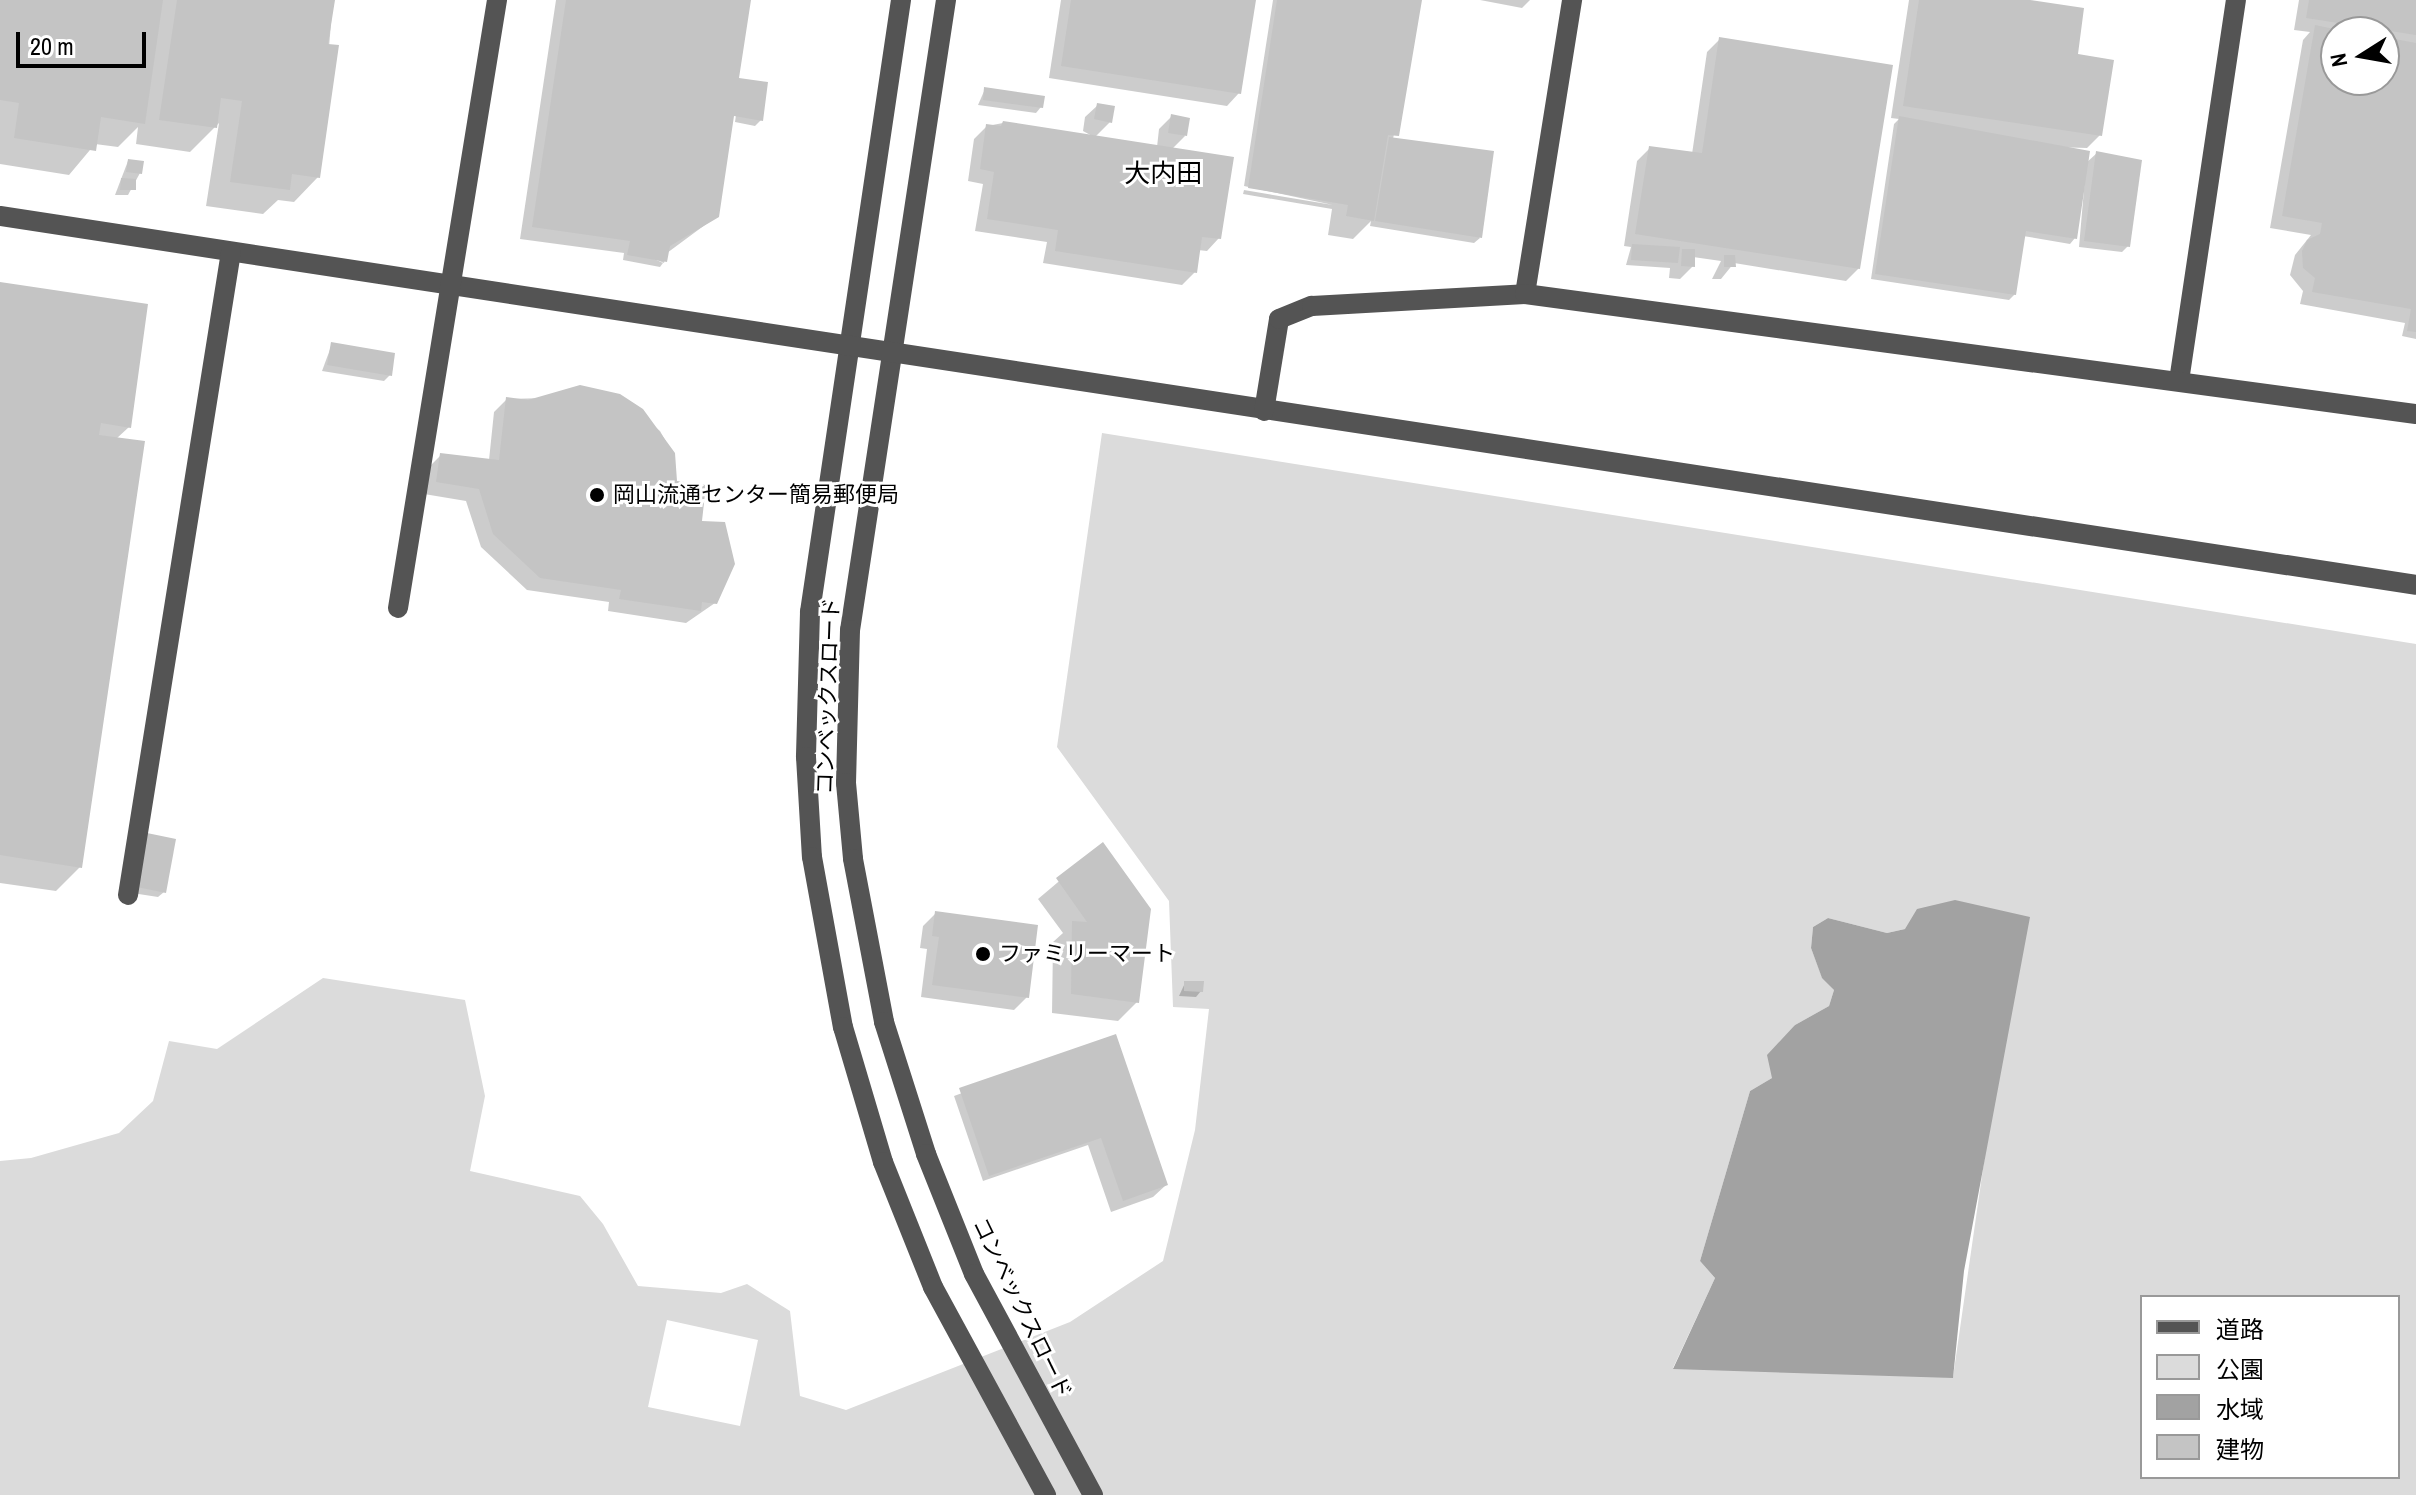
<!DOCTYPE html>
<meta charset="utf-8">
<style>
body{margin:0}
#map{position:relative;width:2416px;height:1495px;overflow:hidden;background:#fff;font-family:"Archivo Narrow","Noto Sans JP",sans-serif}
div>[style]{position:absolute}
.green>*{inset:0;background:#dbdbdb}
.water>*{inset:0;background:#a2a2a2}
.shadow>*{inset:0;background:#0003}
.building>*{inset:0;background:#c4c4c4}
.minor>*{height:20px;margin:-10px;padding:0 10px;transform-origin:10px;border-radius:10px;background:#545454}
.dots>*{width:22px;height:22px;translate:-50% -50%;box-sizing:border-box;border:4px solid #fff;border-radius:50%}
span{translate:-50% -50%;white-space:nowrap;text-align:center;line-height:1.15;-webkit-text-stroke:6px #fff;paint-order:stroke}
.poi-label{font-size:22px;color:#000}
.left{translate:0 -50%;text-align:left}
.street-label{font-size:22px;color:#000}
.quarter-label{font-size:26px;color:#000}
.legend{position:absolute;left:2140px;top:1295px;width:260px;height:184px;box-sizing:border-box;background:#fff;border:2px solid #999;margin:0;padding:10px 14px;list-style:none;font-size:24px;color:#000}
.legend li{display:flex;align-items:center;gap:16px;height:40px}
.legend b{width:40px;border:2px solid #999}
.north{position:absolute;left:2320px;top:16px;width:80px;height:80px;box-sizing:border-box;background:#fff;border:2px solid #999;border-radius:50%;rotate:259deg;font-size:22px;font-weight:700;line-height:32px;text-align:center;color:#000}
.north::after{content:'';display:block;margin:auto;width:28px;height:36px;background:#000;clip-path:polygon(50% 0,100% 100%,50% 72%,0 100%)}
.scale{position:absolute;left:16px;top:32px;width:130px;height:36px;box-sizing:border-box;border:4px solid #000;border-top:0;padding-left:10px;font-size:24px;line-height:28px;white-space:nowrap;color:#000;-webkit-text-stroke:6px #fff;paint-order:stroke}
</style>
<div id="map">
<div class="green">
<i style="clip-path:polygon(evenodd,1102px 433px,2416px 644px,2416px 1495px,0 1495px,0 1161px,31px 1158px,119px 1133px,153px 1101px,169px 1041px,217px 1049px,323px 978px,465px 1000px,485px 1096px,470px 1171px,580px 1196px,603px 1224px,638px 1286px,721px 1293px,747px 1284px,790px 1311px,800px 1396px,846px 1410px,1070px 1322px,1163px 1261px,1195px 1130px,1209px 1009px,1173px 1007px,1169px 901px,1057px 747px,1102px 433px,1828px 918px,1887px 933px,1905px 929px,1989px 1127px,1953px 1377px,1673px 1368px,1715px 1278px,1700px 1261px,1750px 1091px,1772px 1078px,1795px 1025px,1829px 1006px,1834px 990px,1822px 977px,1811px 948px,1813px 927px,1828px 918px,1102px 433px,2142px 1297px,2398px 1297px,2398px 1477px,2142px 1477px,2142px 1297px,1102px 433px,667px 1320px,758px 1340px,740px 1426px,648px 1407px,667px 1320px)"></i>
</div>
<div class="water">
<i style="clip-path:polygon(1955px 900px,2030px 917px,1964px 1271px,1953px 1378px,1673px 1369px,1715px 1278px,1700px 1261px,1750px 1091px,1772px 1078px,1767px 1055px,1795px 1025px,1829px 1006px,1834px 990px,1822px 978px,1811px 948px,1813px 927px,1828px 918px,1887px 933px,1905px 929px,1917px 909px)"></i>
</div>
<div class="shadow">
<i style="clip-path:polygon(0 0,333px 0,318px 177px,294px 202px,278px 200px,263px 214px,206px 206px,219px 123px,190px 152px,136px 144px,138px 127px,118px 147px,95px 144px,69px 175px,0 164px)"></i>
<i style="clip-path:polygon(556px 0,749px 0,717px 216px,667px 253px,664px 263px,648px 256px,663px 263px,660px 267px,623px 260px,624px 253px,520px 239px)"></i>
<i style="clip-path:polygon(1061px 0,1254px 0,1239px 93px,1227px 106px,1049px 78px)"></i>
<i style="clip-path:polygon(1273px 0,1420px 0,1393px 139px,1480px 238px,1474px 243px,1370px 226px,1371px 221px,1353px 239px,1328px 235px,1332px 209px,1243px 194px,1244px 190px,1333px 205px,1244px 186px)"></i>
<i style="clip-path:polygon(1480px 0,1530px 0,1522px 8px)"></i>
<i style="clip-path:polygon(1909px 0,2016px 0,2076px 56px,2100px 135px,2087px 148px,2054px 147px,2086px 163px,2097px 153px,2128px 246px,2122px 252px,2079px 247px,2086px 166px,2075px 238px,2070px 244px,2023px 236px,2015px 294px,2009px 300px,1871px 279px,1894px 124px,1899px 119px,1891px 118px)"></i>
<i style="clip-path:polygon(evenodd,2299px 0,2416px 0,2416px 339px,2402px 336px,2405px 323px,2300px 304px,2303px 291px,2290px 275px,2295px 255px,2311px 235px,2270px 228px,2303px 40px,2310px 32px,2294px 30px,2299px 0,2336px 32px,2384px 32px,2384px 80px,2336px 80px,2336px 32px)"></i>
<i style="clip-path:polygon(1720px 39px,1859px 268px,1846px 281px,1734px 263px,1721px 279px,1712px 279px,1721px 261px,1693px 257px,1693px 266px,1680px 279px,1669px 278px,1670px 268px,1626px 265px,1631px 247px,1624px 246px,1637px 161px,1650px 148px,1692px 154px,1707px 52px)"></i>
<i style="clip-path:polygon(741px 80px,761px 120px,755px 126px,735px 122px)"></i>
<i style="clip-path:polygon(985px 89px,1041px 107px,1036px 113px,978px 105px)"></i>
<i style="clip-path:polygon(1098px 105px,1110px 122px,1095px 137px,1157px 147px,1159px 129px,1172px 116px,1185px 136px,1172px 149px,1219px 238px,1207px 251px,1198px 250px,1195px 272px,1182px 285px,1043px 263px,1047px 242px,975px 231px,983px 184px,968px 181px,974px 139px,987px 126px,1003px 123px,1094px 137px,1083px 131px,1085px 117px)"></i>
<i style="clip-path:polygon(128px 161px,140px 173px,128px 195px,115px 195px)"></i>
<i style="clip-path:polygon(0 284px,129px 427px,116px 439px,80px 867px,56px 891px,0 883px)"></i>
<i style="clip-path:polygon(332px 344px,390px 375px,384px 381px,322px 371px)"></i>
<i style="clip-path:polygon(619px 396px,660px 431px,673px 454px,675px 483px,700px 523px,715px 603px,686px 623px,608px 611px,609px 602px,527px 590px,481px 547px,466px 501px,424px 494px,428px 468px,441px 455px,489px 460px,494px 412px,507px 399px)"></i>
<i style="clip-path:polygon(141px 841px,164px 892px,158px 897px,132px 893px)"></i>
<i style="clip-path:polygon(1102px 845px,1137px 1002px,1118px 1021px,1052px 1013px,1053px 942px,1063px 933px,1038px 899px)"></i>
<i style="clip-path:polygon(936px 913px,1027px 997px,1014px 1010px,921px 997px,927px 949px,920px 948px,923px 926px)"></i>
<i style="clip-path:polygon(1185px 983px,1201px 991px,1196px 997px,1179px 996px)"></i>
<i style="clip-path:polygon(1115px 1037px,1166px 1185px,1153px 1197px,1111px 1212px,1088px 1145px,983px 1181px,954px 1096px)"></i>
</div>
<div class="building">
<i style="clip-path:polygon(0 0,163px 0,145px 124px,101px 117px,96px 151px,14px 138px,19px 103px,0 100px)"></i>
<i style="clip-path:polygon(177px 0,335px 0,328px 44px,339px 45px,320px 178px,292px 174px,290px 190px,230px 182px,242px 101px,221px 98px,217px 128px,159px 120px)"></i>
<i style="clip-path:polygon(566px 0,751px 0,739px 78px,768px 82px,763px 121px,734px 116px,719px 217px,670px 246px,667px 262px,627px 255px,630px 241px,532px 227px)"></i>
<i style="clip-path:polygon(1071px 0,1256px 0,1241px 94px,1061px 66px)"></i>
<i style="clip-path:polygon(1277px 0,1422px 0,1399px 136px,1388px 135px,1374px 221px,1346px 216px,1348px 205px,1248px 188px)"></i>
<i style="clip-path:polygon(1919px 0,2030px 0,2084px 8px,2078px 54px,2114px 60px,2102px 136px,1903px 106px)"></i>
<i style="clip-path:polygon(2309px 0,2416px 0,2416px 35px,2306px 18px)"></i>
<i style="clip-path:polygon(2315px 25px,2344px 31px,2336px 32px,2336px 80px,2384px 80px,2384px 37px,2416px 43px,2416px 332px,2407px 331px,2411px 309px,2312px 292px,2315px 278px,2303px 268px,2302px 251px,2307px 240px,2320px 234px,2322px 223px,2282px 216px)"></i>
<i style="clip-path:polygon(1719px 37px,1893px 65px,1860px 269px,1635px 234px,1649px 146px,1702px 153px)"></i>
<i style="clip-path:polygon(984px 87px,1045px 96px,1043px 108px,983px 100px)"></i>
<i style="clip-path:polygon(1097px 103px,1115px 106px,1112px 123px,1094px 119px)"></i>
<i style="clip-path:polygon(1171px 114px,1190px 118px,1187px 136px,1168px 133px)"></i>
<i style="clip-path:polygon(1899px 116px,2090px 151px,2077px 239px,2026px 231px,2016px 295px,1875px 274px)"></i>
<i style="clip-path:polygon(1003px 121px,1234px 157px,1221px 239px,1202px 237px,1197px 273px,1055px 251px,1058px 230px,987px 219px,994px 172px,980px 169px,986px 124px,1001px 126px)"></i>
<i style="clip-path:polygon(1389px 137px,1494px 151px,1482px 238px,1375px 221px)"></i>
<i style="clip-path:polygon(2096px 151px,2142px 160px,2130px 247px,2084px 241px)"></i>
<i style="clip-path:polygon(128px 159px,144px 161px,142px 174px,126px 172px)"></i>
<i style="clip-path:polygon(121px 178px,136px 179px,136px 190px,120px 190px)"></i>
<i style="clip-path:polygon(1632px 244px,1680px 247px,1678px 263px,1631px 260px)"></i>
<i style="clip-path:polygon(1682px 249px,1695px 249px,1695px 267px,1681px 266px)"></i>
<i style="clip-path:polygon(1724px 255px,1735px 255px,1736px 267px,1724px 267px)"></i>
<i style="clip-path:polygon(0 282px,148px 304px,131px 428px,101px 423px,99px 435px,145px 441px,82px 868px,0 855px)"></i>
<i style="clip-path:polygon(331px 342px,395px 353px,392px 376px,327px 365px)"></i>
<i style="clip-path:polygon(580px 385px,620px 394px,643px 409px,675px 453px,677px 481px,706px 485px,702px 521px,725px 522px,735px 564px,717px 604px,702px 602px,701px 611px,619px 599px,621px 590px,540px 578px,493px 534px,479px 489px,436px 482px,440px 453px,499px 460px,506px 397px,528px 400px)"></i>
<i style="clip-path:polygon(147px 833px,176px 839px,166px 893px,137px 887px)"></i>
<i style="clip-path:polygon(1103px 842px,1151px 909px,1139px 1003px,1071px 994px,1072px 921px,1087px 922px,1056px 878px)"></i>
<i style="clip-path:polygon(935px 911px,1038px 925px,1029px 998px,932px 985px,939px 937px,932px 936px)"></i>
<i style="clip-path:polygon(1184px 981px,1204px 981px,1203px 992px,1184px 991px)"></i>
<i style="clip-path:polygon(1116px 1034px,1168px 1185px,1123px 1201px,1101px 1138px,989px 1176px,959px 1088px)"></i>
</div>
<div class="minor">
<i style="left:901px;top:0;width:619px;rotate:98.46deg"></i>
<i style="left:810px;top:612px;width:145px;rotate:91.6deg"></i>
<i style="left:806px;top:757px;width:100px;rotate:86.6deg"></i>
<i style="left:812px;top:857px;width:173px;rotate:79.7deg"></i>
<i style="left:843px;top:1027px;width:141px;rotate:73.5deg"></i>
<i style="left:883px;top:1162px;width:135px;rotate:68.2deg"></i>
<i style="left:933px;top:1287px;width:237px;rotate:61.5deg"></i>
<i style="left:946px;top:0;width:637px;rotate:98.66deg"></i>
<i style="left:850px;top:630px;width:153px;rotate:91.5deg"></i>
<i style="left:846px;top:783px;width:76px;rotate:84.7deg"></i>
<i style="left:853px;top:859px;width:166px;rotate:79.2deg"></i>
<i style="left:884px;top:1022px;width:139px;rotate:72.3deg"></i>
<i style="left:926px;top:1154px;width:129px;rotate:68.2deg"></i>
<i style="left:974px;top:1274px;width:251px;rotate:61.7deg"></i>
<i style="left:0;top:216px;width:2444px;rotate:8.68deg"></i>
<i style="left:1525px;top:294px;width:298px;rotate:-80.9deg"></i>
<i style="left:2179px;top:381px;width:385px;rotate:-81.5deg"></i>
<i style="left:1264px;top:411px;width:93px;rotate:-80.7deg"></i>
<i style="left:1279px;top:319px;width:35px;rotate:-22deg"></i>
<i style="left:1312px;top:306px;width:213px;rotate:-3.2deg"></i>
<i style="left:1525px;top:294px;width:899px;rotate:7.67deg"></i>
<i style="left:398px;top:608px;width:616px;rotate:-80.75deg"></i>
<i style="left:128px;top:895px;width:651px;rotate:-80.9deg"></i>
</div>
<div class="dots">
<i style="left:597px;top:495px;background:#000"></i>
<i style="left:983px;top:954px;background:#000"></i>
</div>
<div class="poi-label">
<span class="left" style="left:613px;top:495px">岡山流通センター簡易郵便局</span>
<span class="left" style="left:999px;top:954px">ファミリーマート</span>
</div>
<div class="street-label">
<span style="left:828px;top:696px;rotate:-88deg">コンベックスロード</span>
<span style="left:1022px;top:1308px;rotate:64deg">コンベックスロード</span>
</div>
<div class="quarter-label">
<span style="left:1163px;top:173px">大内田</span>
</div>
<ul class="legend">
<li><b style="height:10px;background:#545454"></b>道路</li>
<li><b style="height:22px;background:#dbdbdb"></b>公園</li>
<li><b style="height:22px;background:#a2a2a2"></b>水域</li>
<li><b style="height:22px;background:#c4c4c4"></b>建物</li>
</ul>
<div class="north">N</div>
<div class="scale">20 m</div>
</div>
